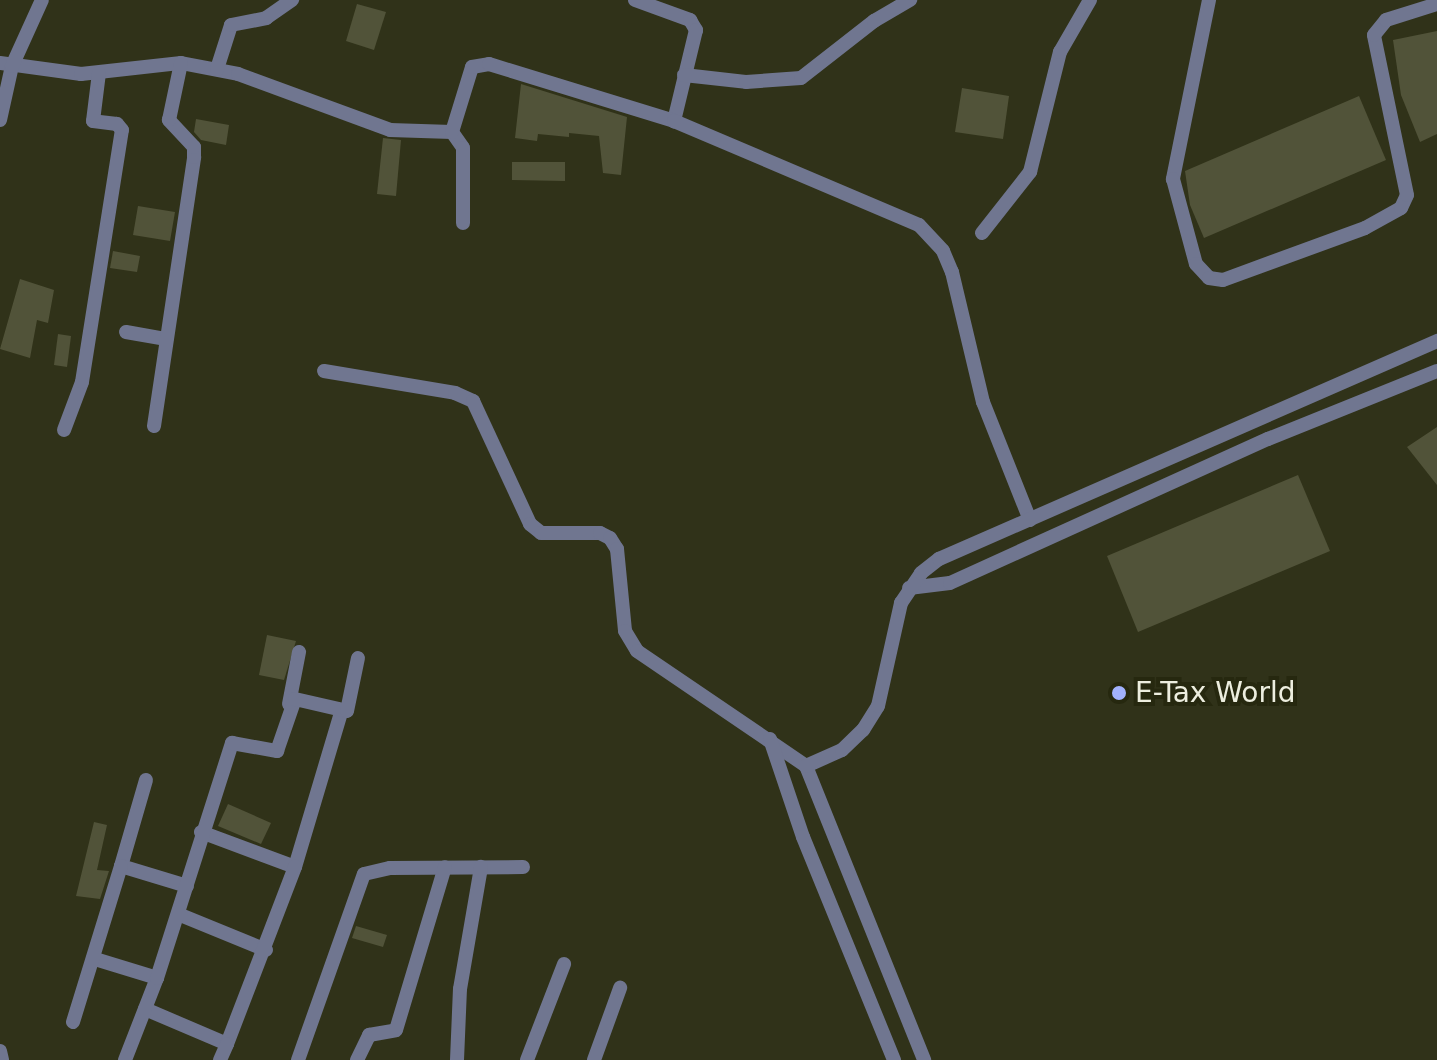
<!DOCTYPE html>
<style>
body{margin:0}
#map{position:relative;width:1437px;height:1060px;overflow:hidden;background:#303219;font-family:"DejaVu Sans",sans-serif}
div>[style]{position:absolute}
.building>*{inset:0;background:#515339}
.minor>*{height:14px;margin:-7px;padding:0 7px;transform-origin:7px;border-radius:7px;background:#707690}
.dots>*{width:22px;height:22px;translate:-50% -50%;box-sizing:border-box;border:4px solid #26280f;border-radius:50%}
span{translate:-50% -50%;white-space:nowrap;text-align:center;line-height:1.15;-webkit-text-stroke:8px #26280f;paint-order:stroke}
.poi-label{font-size:28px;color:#edeedf}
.left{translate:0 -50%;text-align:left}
</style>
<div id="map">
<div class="building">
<i style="clip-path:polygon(357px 4px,386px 12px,374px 50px,346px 41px)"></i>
<i style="clip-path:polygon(1437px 31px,1437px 134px,1420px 142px,1401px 95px,1393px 40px)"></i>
<i style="clip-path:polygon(521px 84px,627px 117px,621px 175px,603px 173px,599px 136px,569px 133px,569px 137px,538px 134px,537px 141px,515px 138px)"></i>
<i style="clip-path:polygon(962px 88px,1009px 96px,1003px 139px,955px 132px)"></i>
<i style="clip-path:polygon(1359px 96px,1386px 160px,1204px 238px,1190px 205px,1185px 171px)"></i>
<i style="clip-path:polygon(196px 119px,229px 125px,226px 145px,201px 140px,194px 132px)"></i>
<i style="clip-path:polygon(383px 138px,401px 140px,396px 196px,377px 194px)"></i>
<i style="clip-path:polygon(512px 162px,565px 162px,565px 181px,512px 180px)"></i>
<i style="clip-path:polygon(138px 206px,175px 212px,170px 241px,133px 235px)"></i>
<i style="clip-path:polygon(113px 251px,140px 256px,137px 272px,110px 268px)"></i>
<i style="clip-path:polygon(20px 279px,54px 290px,48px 323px,37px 320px,30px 358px,0 349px)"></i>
<i style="clip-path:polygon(58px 334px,71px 336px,67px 367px,54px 365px)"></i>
<i style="clip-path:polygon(1437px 427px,1437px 485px,1407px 447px)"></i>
<i style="clip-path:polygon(1298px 475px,1330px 551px,1138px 632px,1107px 556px)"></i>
<i style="clip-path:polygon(267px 635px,296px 641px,284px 680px,259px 675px)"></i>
<i style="clip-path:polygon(228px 804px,271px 823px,261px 844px,218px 826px)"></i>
<i style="clip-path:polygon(94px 822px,107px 825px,97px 870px,109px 871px,100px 899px,76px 896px)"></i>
<i style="clip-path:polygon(356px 926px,387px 935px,383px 947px,352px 938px)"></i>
</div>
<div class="minor">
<i style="left:635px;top:0;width:59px;rotate:20deg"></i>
<i style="left:690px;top:20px;width:12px;rotate:59deg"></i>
<i style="left:696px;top:30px;width:94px;rotate:103.6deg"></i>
<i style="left:1209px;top:0;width:183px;rotate:101.4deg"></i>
<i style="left:1173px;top:179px;width:88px;rotate:74.9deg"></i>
<i style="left:1196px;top:264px;width:19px;rotate:47deg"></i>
<i style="left:1209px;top:278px;width:14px;rotate:8deg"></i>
<i style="left:1223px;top:280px;width:151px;rotate:-20.1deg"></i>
<i style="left:1365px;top:228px;width:41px;rotate:-29.1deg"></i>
<i style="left:1401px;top:208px;width:14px;rotate:-65deg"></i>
<i style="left:1407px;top:195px;width:163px;rotate:-101.7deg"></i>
<i style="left:1374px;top:35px;width:19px;rotate:-51deg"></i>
<i style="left:1386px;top:20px;width:53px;rotate:-17.4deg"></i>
<i style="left:0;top:63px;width:82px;rotate:7.7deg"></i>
<i style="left:81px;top:74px;width:101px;rotate:-6.3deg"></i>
<i style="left:181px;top:63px;width:58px;rotate:10.9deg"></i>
<i style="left:238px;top:74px;width:162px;rotate:20.2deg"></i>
<i style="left:390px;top:130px;width:62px;rotate:1.8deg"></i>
<i style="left:452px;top:132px;width:19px;rotate:55deg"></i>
<i style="left:463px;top:148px;width:75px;rotate:90deg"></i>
<i style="left:217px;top:69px;width:46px;rotate:-72.3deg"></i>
<i style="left:231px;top:25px;width:36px;rotate:-11deg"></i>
<i style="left:266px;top:18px;width:32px;rotate:-35deg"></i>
<i style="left:684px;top:75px;width:62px;rotate:6.4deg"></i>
<i style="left:746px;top:82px;width:55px;rotate:-4.2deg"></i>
<i style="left:801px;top:78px;width:93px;rotate:-38deg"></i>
<i style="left:874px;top:21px;width:42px;rotate:-30.3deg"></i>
<i style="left:0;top:120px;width:55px;rotate:-77.5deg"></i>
<i style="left:12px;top:66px;width:72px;rotate:-65.6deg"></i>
<i style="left:452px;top:132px;width:68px;rotate:-72.9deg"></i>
<i style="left:472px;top:67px;width:17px;rotate:-10deg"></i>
<i style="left:489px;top:64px;width:194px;rotate:17.1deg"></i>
<i style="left:674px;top:121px;width:266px;rotate:23deg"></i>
<i style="left:919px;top:225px;width:35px;rotate:47deg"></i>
<i style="left:943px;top:251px;width:23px;rotate:67deg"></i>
<i style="left:952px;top:272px;width:134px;rotate:76.6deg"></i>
<i style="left:983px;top:402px;width:127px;rotate:68.3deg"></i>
<i style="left:982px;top:233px;width:78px;rotate:-51.8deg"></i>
<i style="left:1030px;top:172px;width:124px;rotate:-76deg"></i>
<i style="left:1060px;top:52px;width:60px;rotate:-60deg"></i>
<i style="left:126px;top:332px;width:41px;rotate:9.9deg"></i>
<i style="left:324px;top:371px;width:133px;rotate:9.5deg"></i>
<i style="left:455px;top:393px;width:20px;rotate:24deg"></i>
<i style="left:473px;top:401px;width:136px;rotate:65.1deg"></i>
<i style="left:530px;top:524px;width:14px;rotate:39deg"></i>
<i style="left:541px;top:533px;width:59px"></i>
<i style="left:600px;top:533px;width:11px;rotate:27deg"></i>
<i style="left:610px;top:538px;width:13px;rotate:58deg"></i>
<i style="left:617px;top:549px;width:82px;rotate:84.4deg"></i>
<i style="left:625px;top:631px;width:23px;rotate:59deg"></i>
<i style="left:637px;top:651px;width:204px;rotate:34.2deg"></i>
<i style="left:806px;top:766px;width:317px;rotate:68.1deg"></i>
<i style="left:154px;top:426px;width:272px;rotate:-81.5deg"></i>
<i style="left:194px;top:157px;width:10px;rotate:-90deg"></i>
<i style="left:194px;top:147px;width:37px;rotate:-133deg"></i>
<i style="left:169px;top:120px;width:58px;rotate:-78.1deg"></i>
<i style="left:64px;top:430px;width:51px;rotate:-69.4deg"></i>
<i style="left:82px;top:382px;width:255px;rotate:-81deg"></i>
<i style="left:122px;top:130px;width:8px;rotate:-130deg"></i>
<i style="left:117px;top:124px;width:24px;rotate:-173deg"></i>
<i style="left:93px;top:121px;width:48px;rotate:-82.9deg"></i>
<i style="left:909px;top:588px;width:41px;rotate:-7deg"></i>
<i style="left:950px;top:583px;width:349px;rotate:-24.4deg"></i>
<i style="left:1268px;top:439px;width:182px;rotate:-21.9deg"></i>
<i style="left:289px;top:704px;width:53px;rotate:-79.1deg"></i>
<i style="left:770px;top:739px;width:103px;rotate:71.4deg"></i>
<i style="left:803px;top:837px;width:241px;rotate:67.8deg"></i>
<i style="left:806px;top:766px;width:39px;rotate:-24deg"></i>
<i style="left:842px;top:750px;width:29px;rotate:-44deg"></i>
<i style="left:863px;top:730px;width:28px;rotate:-58deg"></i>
<i style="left:878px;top:706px;width:106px;rotate:-77.4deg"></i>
<i style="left:901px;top:603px;width:36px;rotate:-56deg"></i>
<i style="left:921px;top:573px;width:23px;rotate:-38deg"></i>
<i style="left:939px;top:559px;width:544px;rotate:-23.64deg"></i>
<i style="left:146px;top:780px;width:90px;rotate:106.2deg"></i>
<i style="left:121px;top:866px;width:69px;rotate:16.9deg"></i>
<i style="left:201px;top:832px;width:100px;rotate:20.4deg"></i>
<i style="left:295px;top:867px;width:161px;rotate:-73.4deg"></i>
<i style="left:178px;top:914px;width:95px;rotate:22.2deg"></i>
<i style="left:95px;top:959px;width:65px;rotate:17deg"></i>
<i style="left:145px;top:1009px;width:89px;rotate:23.1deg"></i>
<i style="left:227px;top:1044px;width:190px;rotate:-69deg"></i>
<i style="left:73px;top:1022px;width:163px;rotate:-72.9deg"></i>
<i style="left:0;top:1051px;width:9px;rotate:77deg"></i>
<i style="left:125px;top:1060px;width:88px;rotate:-68.7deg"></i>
<i style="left:157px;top:978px;width:247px;rotate:-72.3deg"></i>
<i style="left:232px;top:743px;width:46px;rotate:10.1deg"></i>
<i style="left:277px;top:751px;width:55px;rotate:-70.9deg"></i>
<i style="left:295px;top:699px;width:53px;rotate:13deg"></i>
<i style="left:347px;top:711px;width:54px;rotate:-78.3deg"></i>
<i style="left:220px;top:1060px;width:17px;rotate:-66deg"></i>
<i style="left:298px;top:1060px;width:197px;rotate:-70.5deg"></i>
<i style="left:364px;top:874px;width:27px;rotate:-13deg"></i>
<i style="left:390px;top:868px;width:133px;rotate:-0.4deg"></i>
<i style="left:357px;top:1060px;width:28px;rotate:-64deg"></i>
<i style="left:369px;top:1035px;width:27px;rotate:-10deg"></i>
<i style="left:396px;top:1030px;width:170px;rotate:-73.3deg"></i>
<i style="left:457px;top:1060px;width:71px;rotate:-87.6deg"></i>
<i style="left:460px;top:989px;width:124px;rotate:-80.2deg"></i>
<i style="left:527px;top:1060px;width:103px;rotate:-68.9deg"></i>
<i style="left:594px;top:1060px;width:77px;rotate:-70.1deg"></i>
</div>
<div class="dots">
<i style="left:1119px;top:693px;background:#a2b2fd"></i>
</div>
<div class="poi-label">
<span class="left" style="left:1135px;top:693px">E-Tax World</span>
</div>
</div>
